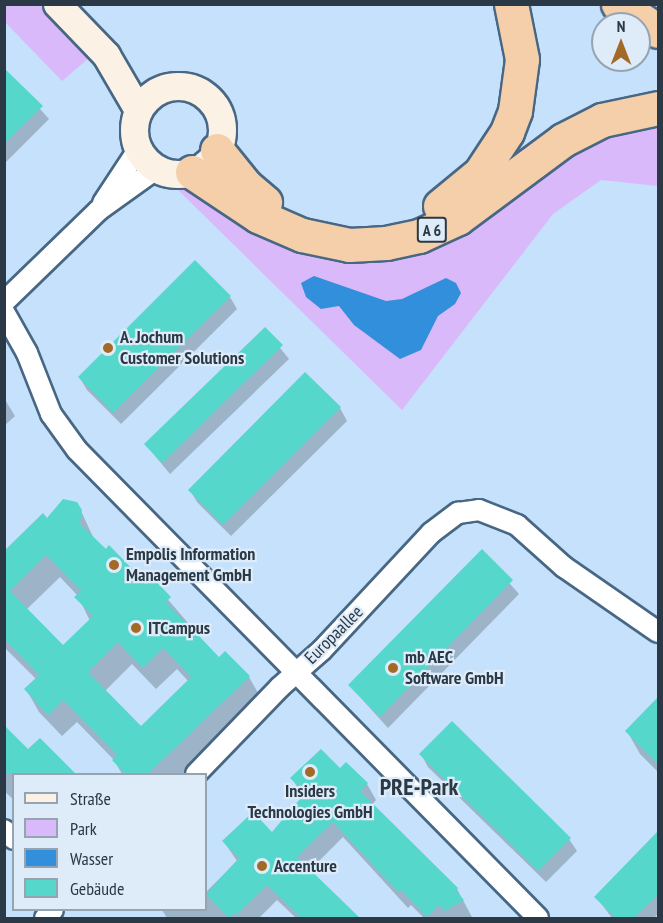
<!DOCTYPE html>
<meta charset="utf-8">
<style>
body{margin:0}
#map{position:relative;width:663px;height:923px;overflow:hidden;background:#c5e1fb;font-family:"PT Sans Narrow",sans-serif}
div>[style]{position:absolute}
.green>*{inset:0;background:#d9b9f9}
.water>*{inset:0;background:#318fdb}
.shadow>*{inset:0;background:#0003}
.building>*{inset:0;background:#55d7cb}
.roads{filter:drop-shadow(2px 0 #486784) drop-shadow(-2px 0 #486784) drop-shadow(0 2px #486784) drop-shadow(0 -2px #486784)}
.street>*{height:20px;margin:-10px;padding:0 10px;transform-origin:10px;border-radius:10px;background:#fff}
.secondary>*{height:27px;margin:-13.5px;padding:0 13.5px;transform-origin:13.5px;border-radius:13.5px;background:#fcf1e5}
.secondary>.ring{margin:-13.5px;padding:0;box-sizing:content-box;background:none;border:27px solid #fcf1e5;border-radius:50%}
.highway>*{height:33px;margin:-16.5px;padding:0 16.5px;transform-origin:16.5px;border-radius:16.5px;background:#f4cfa9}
.dots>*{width:16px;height:16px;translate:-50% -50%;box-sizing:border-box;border:3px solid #deecf9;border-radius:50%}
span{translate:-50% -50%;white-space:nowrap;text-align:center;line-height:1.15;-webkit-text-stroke:4.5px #deecf9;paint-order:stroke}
.shield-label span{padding:2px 4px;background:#deecf9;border:2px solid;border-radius:4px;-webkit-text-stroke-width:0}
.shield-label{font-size:16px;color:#2b3845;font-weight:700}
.poi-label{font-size:18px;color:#2b3845;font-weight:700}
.left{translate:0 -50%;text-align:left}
.street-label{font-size:18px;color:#2b3845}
.district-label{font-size:24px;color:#2b3845;font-weight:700}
.frame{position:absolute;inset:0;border:6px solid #2b3845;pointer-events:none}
.legend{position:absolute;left:12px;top:773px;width:195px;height:138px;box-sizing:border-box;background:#deecf9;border:2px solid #96a4b1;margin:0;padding:8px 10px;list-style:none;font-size:18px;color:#2b3845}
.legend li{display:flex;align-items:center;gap:12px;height:30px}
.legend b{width:30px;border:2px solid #96a4b1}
.north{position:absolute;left:591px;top:12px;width:60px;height:60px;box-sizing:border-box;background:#deecf9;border:2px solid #96a4b1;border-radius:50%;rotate:0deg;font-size:16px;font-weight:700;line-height:24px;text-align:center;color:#2b3845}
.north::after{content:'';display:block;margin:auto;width:21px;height:27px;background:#a26a26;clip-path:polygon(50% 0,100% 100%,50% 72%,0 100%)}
</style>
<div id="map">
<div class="green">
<i style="clip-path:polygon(4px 5px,42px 5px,90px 57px,62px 81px,5px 22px)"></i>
<i style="clip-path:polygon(658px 120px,658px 186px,601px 180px,553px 214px,402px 410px,177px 189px,193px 190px,378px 252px,598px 136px)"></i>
</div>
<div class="water">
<i style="clip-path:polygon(314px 276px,386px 301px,402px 299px,446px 278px,456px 283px,461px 293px,455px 304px,438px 316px,421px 350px,400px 359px,354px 325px,339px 306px,321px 309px,306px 297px,301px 283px)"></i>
</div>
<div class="shadow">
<i style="clip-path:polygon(8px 73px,49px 119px,4px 164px,4px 76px)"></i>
<i style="clip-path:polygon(230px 297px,237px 309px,121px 424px,87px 390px,80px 378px)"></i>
<i style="clip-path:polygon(265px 329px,289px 359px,170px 474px,146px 445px)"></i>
<i style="clip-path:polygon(4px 398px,15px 416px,4px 426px)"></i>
<i style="clip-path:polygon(340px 408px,347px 421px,231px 536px,197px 502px,190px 490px)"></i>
<i style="clip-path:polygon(evenodd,81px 511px,94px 539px,140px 579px,146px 574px,219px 659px,249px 677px,262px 700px,184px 774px,122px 774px,114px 760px,77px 722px,62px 736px,39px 712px,26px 689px,36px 679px,4px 647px,4px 553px,47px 520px,81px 511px,60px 577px,78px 596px,90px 621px,63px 648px,26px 610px,60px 577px,81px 511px,132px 664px,156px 689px,177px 669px,189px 682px,141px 728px,105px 691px,132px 664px)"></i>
<i style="clip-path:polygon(482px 552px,519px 594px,388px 728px,349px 685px)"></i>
<i style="clip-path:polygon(658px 700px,658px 772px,640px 754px,627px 731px)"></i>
<i style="clip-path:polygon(4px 728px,28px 751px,39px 740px,74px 774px,14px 774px,14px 800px,4px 791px)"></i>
<i style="clip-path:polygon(421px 754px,569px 839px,577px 851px,546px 882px,428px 767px)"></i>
<i style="clip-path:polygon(340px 770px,367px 784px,376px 800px,372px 805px,457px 889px,472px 917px,424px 918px,411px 905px,408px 908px,343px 837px,309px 871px,358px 918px,296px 918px,277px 900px,259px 918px,167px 918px,162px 910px,206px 910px,206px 892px,237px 861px,224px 842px,272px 834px,303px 797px,292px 778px)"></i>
<i style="clip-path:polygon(658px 833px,658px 914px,654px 918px,612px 918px,596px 897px)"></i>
</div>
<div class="building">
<i style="clip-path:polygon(4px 68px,43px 106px,4px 144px)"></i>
<i style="clip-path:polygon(195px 260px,231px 296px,113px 413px,78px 377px)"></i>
<i style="clip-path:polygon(265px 327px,283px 345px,162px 463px,144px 444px)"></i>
<i style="clip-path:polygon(305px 372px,341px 407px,223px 525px,188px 490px)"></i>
<i style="clip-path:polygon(evenodd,63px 499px,77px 502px,82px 510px,80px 524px,106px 549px,109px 545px,140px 577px,146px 571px,171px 597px,166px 602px,219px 657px,225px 651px,250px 676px,148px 774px,125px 774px,112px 760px,117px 755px,63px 700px,48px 715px,24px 689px,39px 675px,4px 639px,4px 551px,43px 513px,47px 518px,63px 499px,46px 555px,81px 591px,74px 597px,93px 616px,63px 645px,10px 591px,46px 555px,63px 499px,118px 642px,143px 668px,163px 648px,191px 677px,141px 726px,88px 672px,118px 642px)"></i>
<i style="clip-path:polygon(482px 549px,513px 580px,380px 717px,348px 685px)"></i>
<i style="clip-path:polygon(658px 697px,658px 764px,625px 731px)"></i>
<i style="clip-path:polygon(452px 721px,571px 838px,538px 871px,419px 754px)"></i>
<i style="clip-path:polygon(4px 725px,28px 749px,40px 738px,76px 774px,4px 774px)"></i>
<i style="clip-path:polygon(321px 749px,340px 768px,346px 762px,368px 783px,360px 791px,458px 888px,456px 891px,464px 900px,445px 911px,439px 905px,427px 917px,401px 890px,398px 892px,333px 822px,297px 857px,360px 918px,301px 918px,267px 885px,236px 915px,234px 913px,229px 918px,206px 894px,239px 858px,222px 841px,253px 812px,272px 832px,305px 793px,290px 778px)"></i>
<i style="clip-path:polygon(658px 831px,658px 895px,634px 918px,616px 918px,594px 897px)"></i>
</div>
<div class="roads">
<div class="street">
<i style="left:103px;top:203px;width:64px;rotate:-56.6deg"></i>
<i style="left:4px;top:302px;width:132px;rotate:-44.1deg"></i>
<i style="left:99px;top:210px;width:70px;rotate:-35.7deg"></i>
<i style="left:4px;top:312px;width:47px;rotate:60.7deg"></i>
<i style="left:27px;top:353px;width:66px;rotate:68.5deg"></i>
<i style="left:51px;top:414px;width:44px;rotate:54.2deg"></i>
<i style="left:77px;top:450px;width:657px;rotate:45.43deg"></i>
<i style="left:196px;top:774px;width:121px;rotate:-46deg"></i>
<i style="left:280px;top:687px;width:56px;rotate:-41.4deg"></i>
<i style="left:322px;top:650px;width:160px;rotate:-47deg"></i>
<i style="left:431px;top:533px;width:34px;rotate:-37deg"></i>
<i style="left:458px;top:513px;width:21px;rotate:-8deg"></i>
<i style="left:479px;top:510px;width:41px;rotate:21.5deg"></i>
<i style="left:517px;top:525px;width:63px;rotate:41.8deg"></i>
<i style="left:564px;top:567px;width:114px;rotate:34.7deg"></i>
<i style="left:4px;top:830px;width:13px;rotate:42deg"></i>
<i style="left:45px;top:918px;width:11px;rotate:-45deg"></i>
</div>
<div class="secondary">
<i style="left:57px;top:4px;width:71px;rotate:46.1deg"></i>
<i style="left:106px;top:55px;width:64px;rotate:59.8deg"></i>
<i class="ring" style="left:134px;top:86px;width:61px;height:61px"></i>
</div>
<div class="highway">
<i style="left:618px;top:4px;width:48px;rotate:34deg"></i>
<i style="left:217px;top:150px;width:46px;rotate:51.1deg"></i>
<i style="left:246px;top:186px;width:25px;rotate:40deg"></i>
<i style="left:192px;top:172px;width:79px;rotate:33.7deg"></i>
<i style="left:258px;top:216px;width:48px;rotate:23.4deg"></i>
<i style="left:302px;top:235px;width:48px;rotate:12deg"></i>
<i style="left:349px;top:245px;width:37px;rotate:-3deg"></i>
<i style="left:386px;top:243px;width:34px;rotate:-12deg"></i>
<i style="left:419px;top:236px;width:43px;rotate:-24.8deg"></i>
<i style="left:458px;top:218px;width:131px;rotate:-36.6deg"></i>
<i style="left:563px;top:140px;width:44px;rotate:-27.1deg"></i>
<i style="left:602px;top:120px;width:57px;rotate:-12.1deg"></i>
<i style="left:440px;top:206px;width:52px;rotate:-39.5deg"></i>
<i style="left:480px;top:173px;width:49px;rotate:-56.6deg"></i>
<i style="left:507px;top:132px;width:22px;rotate:-69deg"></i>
<i style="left:515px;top:111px;width:52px;rotate:-82.3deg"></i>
<i style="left:522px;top:59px;width:56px;rotate:-101.3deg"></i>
</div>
</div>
<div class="dots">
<i style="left:108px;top:348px;background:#a26a26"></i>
<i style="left:114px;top:565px;background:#a26a26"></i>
<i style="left:136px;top:628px;background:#a26a26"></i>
<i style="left:393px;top:668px;background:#a26a26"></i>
<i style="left:310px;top:772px;background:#a26a26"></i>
<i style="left:262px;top:866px;background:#a26a26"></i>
</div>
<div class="shield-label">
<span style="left:432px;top:230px">A 6</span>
</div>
<div class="poi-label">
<span class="left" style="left:120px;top:348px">A. Jochum<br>Customer Solutions</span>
<span class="left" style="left:126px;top:565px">Empolis Information<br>Management GmbH</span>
<span class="left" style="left:148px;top:628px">ITCampus</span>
<span class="left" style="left:405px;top:668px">mb AEC<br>Software GmbH</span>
<span style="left:310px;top:802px">Insiders<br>Technologies GmbH</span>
<span class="left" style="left:274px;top:866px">Accenture</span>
</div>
<div class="street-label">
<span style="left:334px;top:635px;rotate:-45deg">Europaallee</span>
</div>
<div class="district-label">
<span style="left:419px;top:787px">PRE-Park</span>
</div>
<div class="frame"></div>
<ul class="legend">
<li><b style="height:8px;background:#fcf1e5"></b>Straße</li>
<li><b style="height:16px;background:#d9b9f9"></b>Park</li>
<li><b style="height:16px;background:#318fdb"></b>Wasser</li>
<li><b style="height:16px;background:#55d7cb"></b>Gebäude</li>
</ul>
<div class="north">N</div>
</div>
